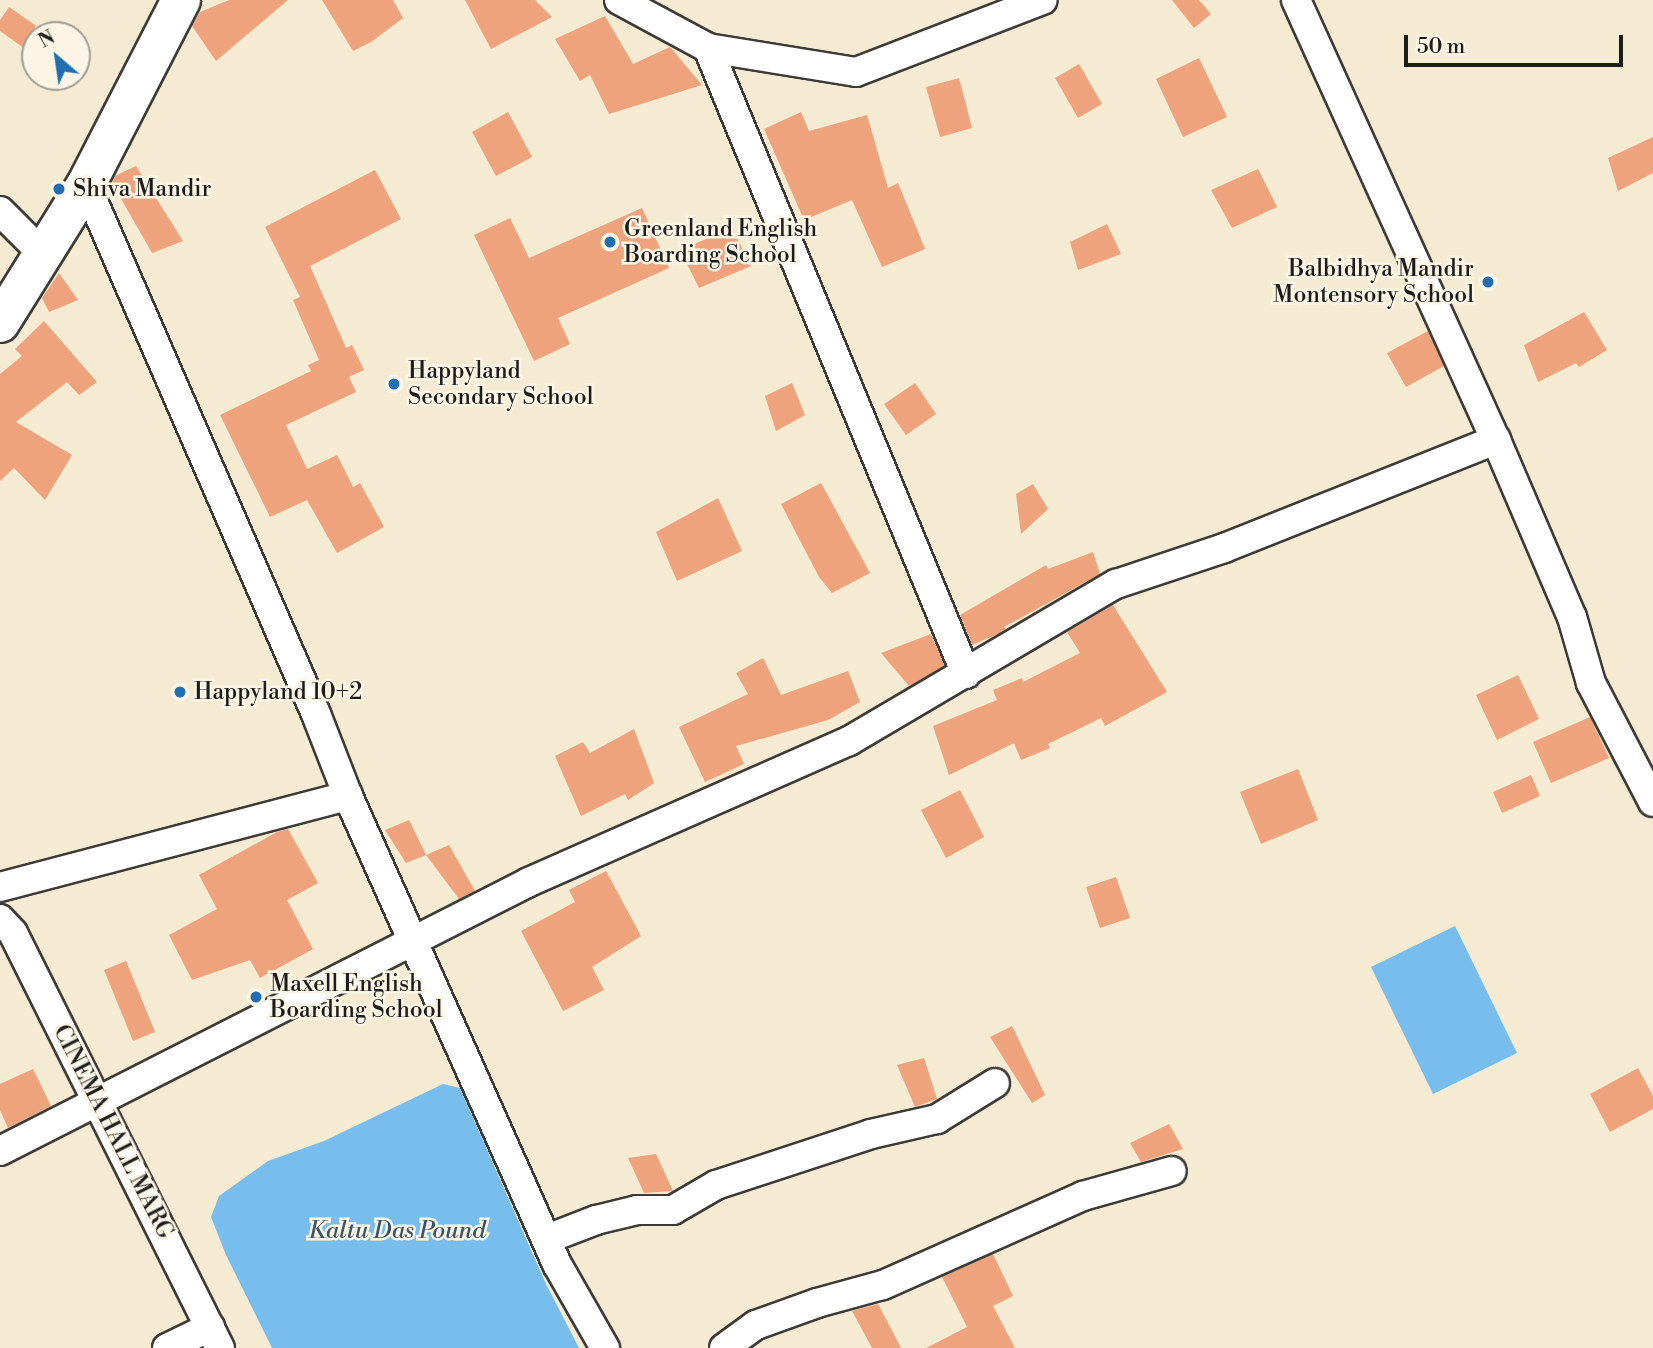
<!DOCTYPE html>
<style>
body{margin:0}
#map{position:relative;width:1653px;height:1348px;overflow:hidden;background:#f5ebd2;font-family:"Libre Bodoni",serif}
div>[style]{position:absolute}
.water>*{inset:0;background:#77bdee}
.building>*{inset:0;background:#efa37d}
.roads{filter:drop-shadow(2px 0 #3d3b37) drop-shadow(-2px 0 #3d3b37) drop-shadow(0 2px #3d3b37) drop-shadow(0 -2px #3d3b37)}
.street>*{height:28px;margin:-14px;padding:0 14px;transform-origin:14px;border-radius:14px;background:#fff}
.secondary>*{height:38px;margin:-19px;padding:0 19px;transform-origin:19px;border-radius:19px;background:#fff}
.dots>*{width:19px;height:19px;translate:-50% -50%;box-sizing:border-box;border:4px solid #fcf5e5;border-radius:50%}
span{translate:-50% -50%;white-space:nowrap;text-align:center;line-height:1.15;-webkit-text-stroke:5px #fcf5e5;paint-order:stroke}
.poi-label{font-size:23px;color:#1c1c1c}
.left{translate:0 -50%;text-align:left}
.right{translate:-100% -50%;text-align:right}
.street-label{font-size:23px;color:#1c1c1c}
.water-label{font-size:24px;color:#3c5466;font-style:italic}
.north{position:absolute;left:21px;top:21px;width:70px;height:70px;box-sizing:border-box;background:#fcf5e5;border:2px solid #a29e95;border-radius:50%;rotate:331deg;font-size:19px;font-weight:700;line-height:28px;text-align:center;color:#1c1c1c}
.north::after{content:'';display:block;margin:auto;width:24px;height:32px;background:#1f6fb2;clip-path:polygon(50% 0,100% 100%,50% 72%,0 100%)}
.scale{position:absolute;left:1404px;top:35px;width:219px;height:32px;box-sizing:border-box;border:4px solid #1c1c1c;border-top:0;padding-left:9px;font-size:21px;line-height:24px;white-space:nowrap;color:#1c1c1c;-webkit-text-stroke:5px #fcf5e5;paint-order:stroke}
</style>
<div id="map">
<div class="water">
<i style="clip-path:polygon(1455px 926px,1517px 1053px,1433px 1094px,1371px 967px)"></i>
<i style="clip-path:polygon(443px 1084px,460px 1088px,546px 1284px,579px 1348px,272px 1348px,226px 1255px,211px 1217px,219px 1196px,268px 1161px,324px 1141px)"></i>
</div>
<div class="building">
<i style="clip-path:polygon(229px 0,288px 0,216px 61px,192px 26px,200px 12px)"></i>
<i style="clip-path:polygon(322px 0,393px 0,403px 18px,371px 42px,353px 51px)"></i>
<i style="clip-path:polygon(465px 0,535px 0,552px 17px,491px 49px)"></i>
<i style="clip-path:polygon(1172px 0,1199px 0,1211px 14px,1194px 28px)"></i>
<i style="clip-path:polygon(9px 7px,35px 25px,35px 56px,0 31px,0 20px)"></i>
<i style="clip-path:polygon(605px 16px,633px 64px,670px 47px,702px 85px,609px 114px,590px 75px,580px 81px,555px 39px)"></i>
<i style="clip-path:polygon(1199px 58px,1227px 117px,1183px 137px,1156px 79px)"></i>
<i style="clip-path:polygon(1079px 64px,1102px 104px,1078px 118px,1055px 78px)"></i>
<i style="clip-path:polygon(959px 78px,972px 128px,940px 137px,926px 87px)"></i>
<i style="clip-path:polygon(508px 112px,532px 157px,496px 176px,472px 132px)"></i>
<i style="clip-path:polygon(801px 112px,809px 131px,867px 115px,888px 188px,898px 183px,925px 249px,882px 267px,852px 200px,804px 220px,764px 129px)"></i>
<i style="clip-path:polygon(1653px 137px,1653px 173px,1618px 191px,1608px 158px)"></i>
<i style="clip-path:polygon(136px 166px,183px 241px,152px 253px,112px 183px,115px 176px)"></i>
<i style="clip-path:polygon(1258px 169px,1277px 207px,1232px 228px,1211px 190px)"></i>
<i style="clip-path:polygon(375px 170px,401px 219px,310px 266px,346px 348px,352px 345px,364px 370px,349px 377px,356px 392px,286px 425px,307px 469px,337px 455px,353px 487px,360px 483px,384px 527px,337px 553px,307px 500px,270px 517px,220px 415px,311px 371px,308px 365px,319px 360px,293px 300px,300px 297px,265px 227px)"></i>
<i style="clip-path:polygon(642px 208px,669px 268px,558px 318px,570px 344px,534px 361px,474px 235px,510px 218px,529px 258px)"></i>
<i style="clip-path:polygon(1107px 224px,1121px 254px,1078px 270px,1070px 242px)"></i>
<i style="clip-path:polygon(732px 228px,751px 266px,699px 288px,680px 250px)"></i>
<i style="clip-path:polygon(59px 273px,78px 300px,49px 312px,42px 298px)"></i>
<i style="clip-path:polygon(1584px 312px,1607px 350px,1579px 367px,1576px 363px,1538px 382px,1524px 345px)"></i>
<i style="clip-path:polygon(44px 321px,97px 382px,79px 395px,67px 382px,16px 422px,72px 455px,45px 500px,14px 468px,0 481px,0 374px,22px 356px,15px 349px)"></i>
<i style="clip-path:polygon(1428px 331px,1444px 366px,1406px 387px,1387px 353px)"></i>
<i style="clip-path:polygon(792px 383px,805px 415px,776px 431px,765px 396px)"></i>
<i style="clip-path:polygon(915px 383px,936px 414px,906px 435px,884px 404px)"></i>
<i style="clip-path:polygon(821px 483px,870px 573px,832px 593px,819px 577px,781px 504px)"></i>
<i style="clip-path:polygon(1033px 484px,1048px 509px,1021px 534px,1016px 494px)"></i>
<i style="clip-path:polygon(718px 498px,742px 551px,677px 581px,656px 532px)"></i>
<i style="clip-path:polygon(1093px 552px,1100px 574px,1004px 627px,1006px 629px,1000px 633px,972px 645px,960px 615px,1046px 565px,1048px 569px)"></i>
<i style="clip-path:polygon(1113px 605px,1167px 692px,1105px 726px,1101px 718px,1048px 744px,1050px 748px,1021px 760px,1014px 743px,949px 775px,933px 726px,997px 700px,993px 690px,1022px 678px,1023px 682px,1080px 653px,1067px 632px)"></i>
<i style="clip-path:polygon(931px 634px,945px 666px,909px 686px,881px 653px)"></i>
<i style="clip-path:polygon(763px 658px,781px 695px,848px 671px,860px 702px,828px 720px,736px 746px,744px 764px,705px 782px,679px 727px,748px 694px,736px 673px)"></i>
<i style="clip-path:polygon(1518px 675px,1539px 719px,1497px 740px,1476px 695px)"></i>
<i style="clip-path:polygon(1590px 717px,1609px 758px,1551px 783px,1533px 742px)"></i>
<i style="clip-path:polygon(634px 729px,654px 783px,628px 800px,625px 794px,581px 816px,555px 756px,583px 742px,590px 753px)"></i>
<i style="clip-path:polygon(1298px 769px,1318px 820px,1261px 844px,1240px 792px)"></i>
<i style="clip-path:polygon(1531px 775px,1540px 796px,1502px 813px,1493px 792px)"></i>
<i style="clip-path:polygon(960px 790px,984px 837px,946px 858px,921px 810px)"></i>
<i style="clip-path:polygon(409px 820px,426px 855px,406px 863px,385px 830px)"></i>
<i style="clip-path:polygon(288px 829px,318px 883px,287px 900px,313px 949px,260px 978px,250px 960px,192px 980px,169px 935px,217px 909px,199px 875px,277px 832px)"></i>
<i style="clip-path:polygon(449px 845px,475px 891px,459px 899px,426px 855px)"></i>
<i style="clip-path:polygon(606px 871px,641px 936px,592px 967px,604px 990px,563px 1011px,521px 931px,575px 902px,569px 890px)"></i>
<i style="clip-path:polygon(1116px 877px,1130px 918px,1100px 928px,1086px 887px)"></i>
<i style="clip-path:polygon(126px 961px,155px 1032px,133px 1041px,104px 970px)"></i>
<i style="clip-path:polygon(1012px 1026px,1045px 1095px,1032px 1103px,990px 1037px)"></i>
<i style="clip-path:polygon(924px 1058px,937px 1099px,915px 1107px,897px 1065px)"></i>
<i style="clip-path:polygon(1638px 1068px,1653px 1096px,1653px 1109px,1610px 1132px,1590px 1094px)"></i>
<i style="clip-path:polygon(33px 1069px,51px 1106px,8px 1128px,0 1110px,0 1084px)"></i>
<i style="clip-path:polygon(1169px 1124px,1183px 1149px,1141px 1162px,1130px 1143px)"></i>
<i style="clip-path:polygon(656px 1154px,673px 1191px,644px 1193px,628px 1158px)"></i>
<i style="clip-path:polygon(993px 1254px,1013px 1296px,993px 1306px,1015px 1348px,926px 1348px,967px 1327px,942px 1277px)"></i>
<i style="clip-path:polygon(878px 1304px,901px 1348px,872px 1348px,852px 1311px)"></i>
</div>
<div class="roads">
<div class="street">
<i style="left:619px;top:0;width:101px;rotate:28.3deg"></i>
<i style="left:708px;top:48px;width:150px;rotate:9.2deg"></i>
<i style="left:856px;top:72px;width:200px;rotate:-21.1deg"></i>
<i style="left:1296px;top:0;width:483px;rotate:65.6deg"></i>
<i style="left:1496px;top:440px;width:193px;rotate:66.8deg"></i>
<i style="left:1572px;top:617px;width:69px;rotate:73.9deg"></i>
<i style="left:1591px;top:683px;width:134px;rotate:62.5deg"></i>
<i style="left:708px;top:48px;width:677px;rotate:67.6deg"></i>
<i style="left:86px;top:185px;width:577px;rotate:66.5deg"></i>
<i style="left:316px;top:714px;width:88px;rotate:68.7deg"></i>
<i style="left:348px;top:796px;width:513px;rotate:65.94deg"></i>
<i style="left:557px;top:1264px;width:97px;rotate:60.3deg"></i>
<i style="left:0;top:211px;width:61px;rotate:45deg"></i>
<i style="left:0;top:887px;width:360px;rotate:-14.7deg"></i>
<i style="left:0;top:919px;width:19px;rotate:47deg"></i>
<i style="left:13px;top:933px;width:464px;rotate:63.5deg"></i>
<i style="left:0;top:1151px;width:593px;rotate:-26.95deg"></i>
<i style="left:529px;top:882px;width:350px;rotate:-23.8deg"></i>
<i style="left:849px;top:741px;width:310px;rotate:-30.5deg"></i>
<i style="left:1116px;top:584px;width:114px;rotate:-18.4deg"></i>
<i style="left:1224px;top:548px;width:293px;rotate:-21.7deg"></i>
<i style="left:547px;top:1239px;width:53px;rotate:-21.2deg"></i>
<i style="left:596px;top:1220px;width:42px;rotate:-13.7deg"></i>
<i style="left:637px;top:1210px;width:36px"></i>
<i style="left:673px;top:1210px;width:50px;rotate:-30.2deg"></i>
<i style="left:716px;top:1185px;width:163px;rotate:-18.2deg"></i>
<i style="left:871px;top:1134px;width:68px;rotate:-12.8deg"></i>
<i style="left:937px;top:1119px;width:68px;rotate:-31.8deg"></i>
<i style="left:167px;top:1348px;width:48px;rotate:-26deg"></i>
<i style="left:724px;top:1348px;width:39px;rotate:-36deg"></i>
<i style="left:756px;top:1325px;width:65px;rotate:-19.8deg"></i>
<i style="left:817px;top:1303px;width:68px;rotate:-15.3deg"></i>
<i style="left:883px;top:1285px;width:219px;rotate:-24deg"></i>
<i style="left:1083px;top:1196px;width:92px;rotate:-15.7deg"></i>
</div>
<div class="secondary">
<i style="left:0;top:323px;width:163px;rotate:-58.1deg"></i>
<i style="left:86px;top:185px;width:208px;rotate:-62.8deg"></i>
</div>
</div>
<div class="dots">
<i style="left:59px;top:189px;background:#1f6fb2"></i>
<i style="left:610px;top:242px;background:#1f6fb2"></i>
<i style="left:1488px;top:282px;background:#1f6fb2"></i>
<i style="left:394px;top:384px;background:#1f6fb2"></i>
<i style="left:180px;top:692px;background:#1f6fb2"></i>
<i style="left:256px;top:997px;background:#1f6fb2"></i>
</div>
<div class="poi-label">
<span class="left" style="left:73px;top:189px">Shiva Mandir</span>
<span class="left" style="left:624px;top:242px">Greenland English<br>Boarding School</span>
<span class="right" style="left:1474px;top:282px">Balbidhya Mandir<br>Montensory School</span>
<span class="left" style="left:408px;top:384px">Happyland<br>Secondary School</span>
<span class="left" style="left:194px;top:692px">Happyland 10+2</span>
<span class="left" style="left:270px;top:997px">Maxell English<br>Boarding School</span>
</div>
<div class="street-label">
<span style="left:113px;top:1132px;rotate:63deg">CINEMA HALL MARG</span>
</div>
<div class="water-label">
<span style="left:397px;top:1232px">Kaltu Das Pound</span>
</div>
<div class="north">N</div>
<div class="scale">50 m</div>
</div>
